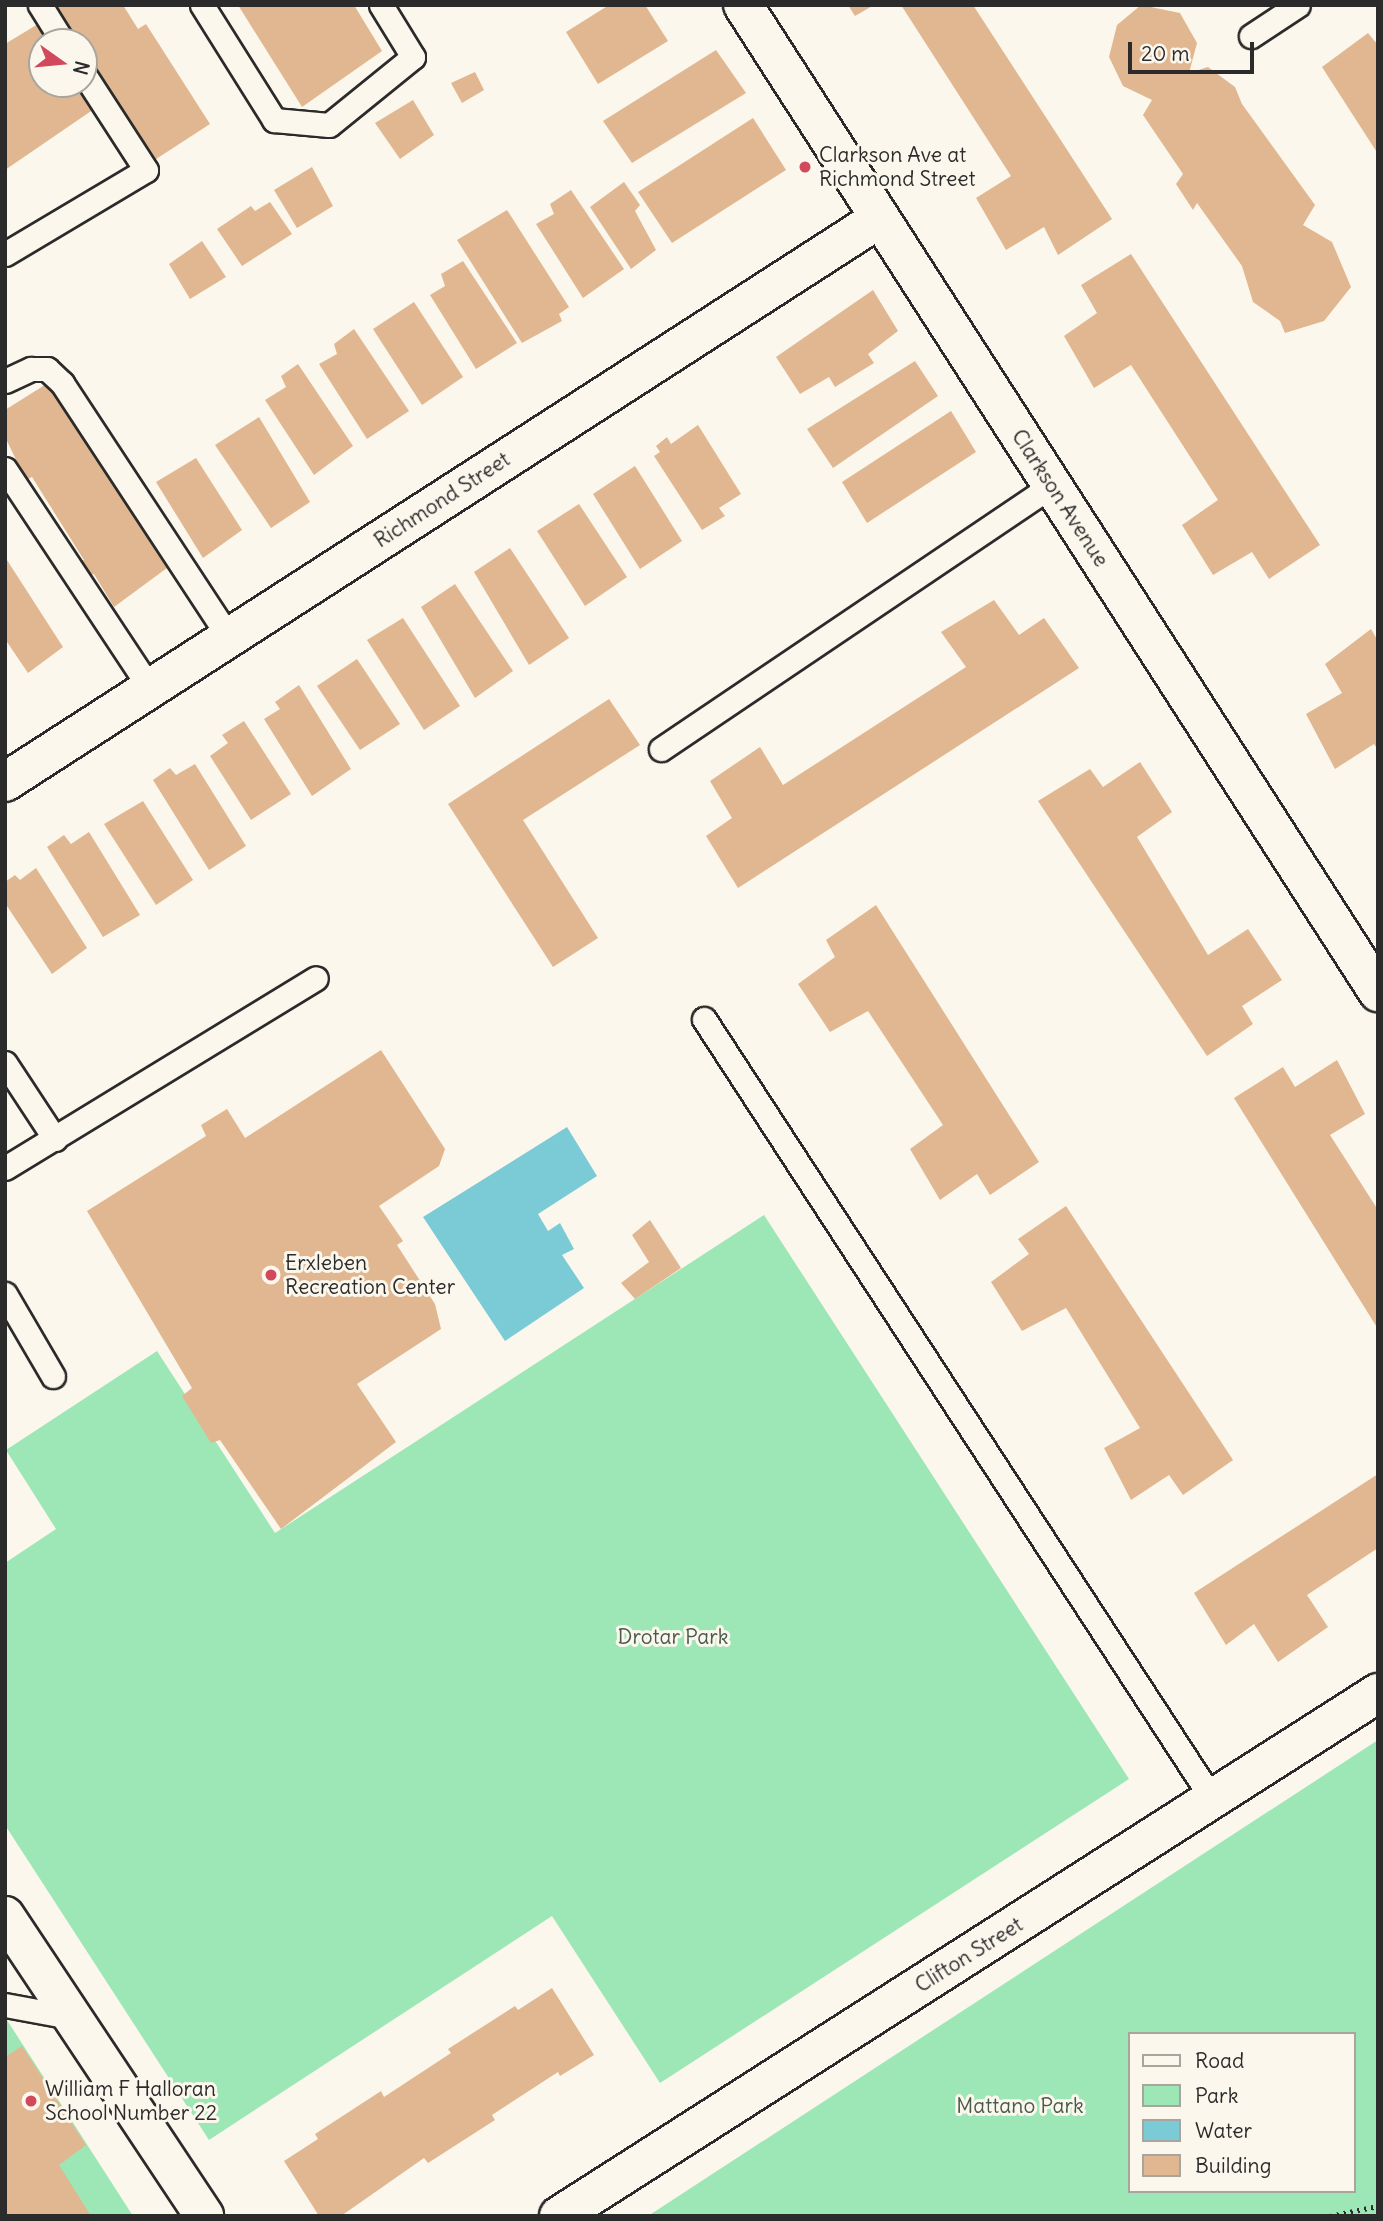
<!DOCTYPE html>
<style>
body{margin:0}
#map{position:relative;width:1383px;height:2221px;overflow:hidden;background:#fbf7ec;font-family:Delius,sans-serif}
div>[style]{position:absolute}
.green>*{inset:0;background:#9de6b5}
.water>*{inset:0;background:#7bcbd6}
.building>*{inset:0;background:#e0b790}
.path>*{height:4.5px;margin-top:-2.25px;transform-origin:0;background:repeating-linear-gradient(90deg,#2b2b2b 0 2px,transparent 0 7px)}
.roads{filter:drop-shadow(2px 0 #2b2b2b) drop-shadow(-2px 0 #2b2b2b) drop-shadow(0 2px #2b2b2b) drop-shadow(0 -2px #2b2b2b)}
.service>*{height:23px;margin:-11.5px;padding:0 11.5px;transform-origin:11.5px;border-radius:11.5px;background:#fbf7ec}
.minor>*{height:38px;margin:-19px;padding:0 19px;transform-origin:19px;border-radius:19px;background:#fbf7ec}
.dots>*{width:19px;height:19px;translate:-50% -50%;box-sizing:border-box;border:4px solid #fbf7ec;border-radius:50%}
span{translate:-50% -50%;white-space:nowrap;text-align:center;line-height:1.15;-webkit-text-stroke:6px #fbf7ec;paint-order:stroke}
.poi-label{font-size:21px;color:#2b2b2b}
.left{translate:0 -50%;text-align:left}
.street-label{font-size:21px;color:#2b2b2b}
.park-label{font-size:21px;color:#485a4e}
.frame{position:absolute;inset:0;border:7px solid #2b2b2b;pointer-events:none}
.legend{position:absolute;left:1128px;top:2032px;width:228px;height:161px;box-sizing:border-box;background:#fbf7ec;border:2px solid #a8a59f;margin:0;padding:9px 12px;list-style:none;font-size:21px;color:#2b2b2b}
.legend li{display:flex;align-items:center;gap:14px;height:35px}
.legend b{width:35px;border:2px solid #a8a59f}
.north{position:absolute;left:28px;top:28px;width:70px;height:70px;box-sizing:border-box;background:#fbf7ec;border:2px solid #a8a59f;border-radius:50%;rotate:105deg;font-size:19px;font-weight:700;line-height:28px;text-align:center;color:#2b2b2b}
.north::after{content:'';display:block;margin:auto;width:24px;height:32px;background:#d1495b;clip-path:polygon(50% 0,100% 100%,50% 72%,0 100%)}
.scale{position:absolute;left:1128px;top:42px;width:126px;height:32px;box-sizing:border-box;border:4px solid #2b2b2b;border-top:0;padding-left:9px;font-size:21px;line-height:24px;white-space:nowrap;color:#2b2b2b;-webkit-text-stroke:5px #fbf7ec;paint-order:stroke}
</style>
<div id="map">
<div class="green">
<i style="clip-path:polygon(764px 1215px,1129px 1779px,660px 2083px,552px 1916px,209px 2140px,5px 1825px,5px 1563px,56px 1529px,6px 1450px,157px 1351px,275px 1533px)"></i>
<i style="clip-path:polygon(evenodd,1378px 1740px,1378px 2216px,648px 2216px,1378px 1740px,1129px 2034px,1353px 2034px,1353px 2191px,1129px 2191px,1129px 2034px)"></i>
<i style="clip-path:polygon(5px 2017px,133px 2216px,5px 2216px)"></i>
</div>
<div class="water">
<i style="clip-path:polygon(567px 1127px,597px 1176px,538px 1214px,548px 1231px,560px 1223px,574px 1249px,562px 1255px,584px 1288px,505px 1341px,423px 1217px)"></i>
</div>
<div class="building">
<i style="clip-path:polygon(53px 5px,123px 5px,138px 29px,146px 24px,210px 124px,153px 161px,84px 53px,84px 42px,77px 42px)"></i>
<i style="clip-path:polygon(238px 5px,354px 5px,382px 51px,302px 107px)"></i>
<i style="clip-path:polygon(609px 5px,645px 5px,668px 41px,598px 84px,566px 32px)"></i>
<i style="clip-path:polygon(848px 5px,874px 5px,855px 16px)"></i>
<i style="clip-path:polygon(901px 5px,973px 5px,1112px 219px,1058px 255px,1044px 227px,1006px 250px,976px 198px,1011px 176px)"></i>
<i style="clip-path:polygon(1141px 5px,1180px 13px,1197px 43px,1189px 73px,1208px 67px,1235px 87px,1242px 104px,1315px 205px,1303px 225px,1332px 242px,1351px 287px,1324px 321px,1285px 333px,1280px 321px,1253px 302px,1242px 266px,1197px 203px,1193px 210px,1176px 184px,1183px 174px,1143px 115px,1152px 100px,1123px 86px,1109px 57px,1117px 25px)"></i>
<i style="clip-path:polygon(43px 21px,57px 42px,42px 42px,42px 84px,83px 84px,97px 107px,5px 170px,5px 44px)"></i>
<i style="clip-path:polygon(1368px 33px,1378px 45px,1378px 154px,1322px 67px)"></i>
<i style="clip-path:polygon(716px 50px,746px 93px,632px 163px,603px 121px)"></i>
<i style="clip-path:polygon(475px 72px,484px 90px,462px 103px,451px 83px)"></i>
<i style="clip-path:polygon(413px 100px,434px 135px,400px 159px,375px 123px)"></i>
<i style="clip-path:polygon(753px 118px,786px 170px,672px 243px,638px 192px)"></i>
<i style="clip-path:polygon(312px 167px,333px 206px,297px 228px,274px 190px)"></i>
<i style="clip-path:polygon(624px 182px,640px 205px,635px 211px,656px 250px,631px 269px,590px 207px)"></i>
<i style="clip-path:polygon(571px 190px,624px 269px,583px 298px,536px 224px,554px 214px,550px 204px)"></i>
<i style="clip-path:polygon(270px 202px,292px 234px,242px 266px,217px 229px,251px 206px,255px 211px)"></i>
<i style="clip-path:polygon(507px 210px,569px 307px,559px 314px,562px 321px,522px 343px,457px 240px)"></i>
<i style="clip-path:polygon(202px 241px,226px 277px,190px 299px,169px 264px)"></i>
<i style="clip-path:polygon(1131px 254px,1320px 545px,1269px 579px,1252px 552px,1213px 575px,1182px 525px,1218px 500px,1131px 365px,1094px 388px,1064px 336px,1097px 313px,1081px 285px)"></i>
<i style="clip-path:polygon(463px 261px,517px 343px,476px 369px,430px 295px,445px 286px,441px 274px)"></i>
<i style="clip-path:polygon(873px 290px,898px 331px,868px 354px,874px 363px,835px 387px,829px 377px,800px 394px,776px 357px)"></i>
<i style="clip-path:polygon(414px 302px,463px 377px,422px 405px,373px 329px)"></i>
<i style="clip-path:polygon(354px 329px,409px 411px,367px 439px,319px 364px,337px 354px,334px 344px)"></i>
<i style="clip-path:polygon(915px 361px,938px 396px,833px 468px,807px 429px)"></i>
<i style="clip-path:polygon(298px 364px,353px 446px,314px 475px,265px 400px,286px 387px,281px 376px)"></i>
<i style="clip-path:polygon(48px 383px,167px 568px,114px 607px,94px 574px,88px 576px,80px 562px,84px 560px,32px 477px,26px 480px,5px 437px,5px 410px)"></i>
<i style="clip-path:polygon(951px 411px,976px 452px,867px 523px,842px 482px)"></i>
<i style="clip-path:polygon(259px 417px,310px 502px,271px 528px,215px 445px)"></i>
<i style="clip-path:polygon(698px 425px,741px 494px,719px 508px,725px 516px,702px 530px,654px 456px,660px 452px,656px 446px,667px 437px,671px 444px)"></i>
<i style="clip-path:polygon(196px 458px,242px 530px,203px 558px,156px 482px)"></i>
<i style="clip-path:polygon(635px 466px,682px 541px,640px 569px,593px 494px)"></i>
<i style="clip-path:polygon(579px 504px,627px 577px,585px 606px,537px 531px)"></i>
<i style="clip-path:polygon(510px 548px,569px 638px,529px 665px,474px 572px)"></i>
<i style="clip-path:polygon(5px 557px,63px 647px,28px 673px,5px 639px)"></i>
<i style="clip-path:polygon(455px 584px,513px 671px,475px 698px,421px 607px)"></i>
<i style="clip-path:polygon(994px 600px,1019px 635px,1044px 618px,1079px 668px,738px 888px,706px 836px,732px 818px,710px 781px,760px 747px,783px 785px,966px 667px,941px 632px)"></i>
<i style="clip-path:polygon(403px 618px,460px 706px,424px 730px,367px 640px)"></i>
<i style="clip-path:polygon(1371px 629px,1378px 641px,1378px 750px,1374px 744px,1335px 769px,1306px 714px,1342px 693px,1325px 664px)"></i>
<i style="clip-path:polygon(357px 659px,400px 724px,360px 750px,317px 686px)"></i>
<i style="clip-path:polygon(299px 685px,351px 769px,312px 796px,264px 719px,280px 709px,275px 702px)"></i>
<i style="clip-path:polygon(609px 699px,640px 745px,523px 820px,598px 938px,553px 967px,448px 804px)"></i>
<i style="clip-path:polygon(244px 721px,291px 794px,251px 820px,210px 756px,228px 743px,222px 735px)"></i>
<i style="clip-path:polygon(1140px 762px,1172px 812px,1137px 837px,1208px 955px,1248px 929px,1282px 980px,1242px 1006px,1253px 1024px,1207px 1056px,1038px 801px,1090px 769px,1103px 787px)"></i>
<i style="clip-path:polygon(195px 764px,246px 846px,209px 870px,153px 780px,170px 768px,176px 775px)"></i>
<i style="clip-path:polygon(143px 801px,193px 880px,156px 905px,104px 824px)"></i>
<i style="clip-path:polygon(89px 832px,140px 915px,103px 937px,47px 847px,64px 835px,71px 844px)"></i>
<i style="clip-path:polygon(36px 868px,87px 948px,52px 974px,5px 903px,5px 882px,15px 875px,20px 880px)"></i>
<i style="clip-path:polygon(876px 905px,1039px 1162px,990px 1195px,977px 1174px,940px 1200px,910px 1149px,943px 1125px,868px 1011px,830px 1032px,798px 984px,835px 957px,826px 940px)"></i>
<i style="clip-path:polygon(381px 1050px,445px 1149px,439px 1166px,379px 1206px,403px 1241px,397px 1245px,435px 1304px,441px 1329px,357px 1384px,396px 1442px,281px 1529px,220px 1440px,211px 1443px,182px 1396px,192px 1388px,87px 1211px,206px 1136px,201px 1125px,227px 1109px,245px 1138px)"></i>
<i style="clip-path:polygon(1337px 1060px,1365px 1114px,1330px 1135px,1378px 1210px,1378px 1329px,1234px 1098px,1283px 1067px,1295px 1087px)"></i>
<i style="clip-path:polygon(1066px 1206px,1233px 1460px,1183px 1495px,1169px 1475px,1131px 1500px,1104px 1448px,1140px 1428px,1066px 1308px,1022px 1331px,991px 1282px,1029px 1254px,1018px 1239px)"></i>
<i style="clip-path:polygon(650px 1220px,681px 1268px,635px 1299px,621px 1283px,649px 1262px,632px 1235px)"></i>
<i style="clip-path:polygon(1378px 1474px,1378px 1548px,1307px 1595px,1328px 1627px,1278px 1662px,1254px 1624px,1226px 1645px,1194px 1593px)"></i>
<i style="clip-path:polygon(552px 1988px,594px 2055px,560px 2076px,558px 2072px,492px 2115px,495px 2120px,428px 2163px,424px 2158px,341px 2216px,319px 2216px,284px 2161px,318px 2139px,315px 2134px,381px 2091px,384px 2097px,451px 2053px,448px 2049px,515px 2006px,518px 2010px)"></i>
<i style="clip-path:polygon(22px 2046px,86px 2145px,59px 2165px,91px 2216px,5px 2216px,5px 2057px)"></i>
</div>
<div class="path">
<i style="left:1330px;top:2216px;width:49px;rotate:-11.8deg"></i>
</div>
<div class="roads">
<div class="service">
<i style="left:40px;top:5px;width:44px;rotate:58.1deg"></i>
<i style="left:202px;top:5px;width:136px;rotate:57.9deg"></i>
<i style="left:274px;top:120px;width:55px;rotate:5.2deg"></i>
<i style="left:329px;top:125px;width:108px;rotate:-39deg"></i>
<i style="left:413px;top:57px;width:61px;rotate:-121.6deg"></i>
<i style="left:1251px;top:36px;width:56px;rotate:-33.4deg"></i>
<i style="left:5px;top:254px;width:164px;rotate:-30.8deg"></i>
<i style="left:146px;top:170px;width:114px;rotate:-122.9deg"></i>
<i style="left:5px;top:381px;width:29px;rotate:-25deg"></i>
<i style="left:31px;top:369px;width:16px"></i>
<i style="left:47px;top:369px;width:21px;rotate:43deg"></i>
<i style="left:62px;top:383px;width:304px;rotate:56.7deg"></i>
<i style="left:5px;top:469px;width:263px;rotate:56.5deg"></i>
<i style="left:661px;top:749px;width:472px;rotate:-34deg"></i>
<i style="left:704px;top:1019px;width:932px;rotate:56.91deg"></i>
<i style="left:5px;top:1063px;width:91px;rotate:56.7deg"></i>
<i style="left:5px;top:1168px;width:364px;rotate:-31.4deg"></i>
<i style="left:5px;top:1294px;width:95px;rotate:59.7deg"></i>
<i style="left:5px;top:2005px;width:66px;rotate:10.5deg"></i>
</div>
<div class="minor">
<i style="left:743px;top:5px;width:1174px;rotate:57.24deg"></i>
<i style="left:5px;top:782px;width:1041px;rotate:-32.8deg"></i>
<i style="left:5px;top:1916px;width:360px;rotate:56.4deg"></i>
<i style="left:559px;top:2216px;width:972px;rotate:-32.56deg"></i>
</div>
</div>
<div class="dots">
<i style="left:805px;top:167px;background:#d1495b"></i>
<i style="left:271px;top:1275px;background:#d1495b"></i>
<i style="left:31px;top:2101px;background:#d1495b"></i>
</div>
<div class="poi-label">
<span class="left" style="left:819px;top:167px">Clarkson Ave at<br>Richmond Street</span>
<span class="left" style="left:285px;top:1275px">Erxleben<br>Recreation Center</span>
<span class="left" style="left:45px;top:2101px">William F Halloran<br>School Number 22</span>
</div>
<div class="street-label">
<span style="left:1060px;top:498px;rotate:57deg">Clarkson Avenue</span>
<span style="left:442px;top:500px;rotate:-33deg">Richmond Street</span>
<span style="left:969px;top:1955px;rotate:-32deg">Clifton Street</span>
</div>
<div class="park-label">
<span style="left:673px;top:1637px">Drotar Park</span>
<span style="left:1020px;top:2106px">Mattano Park</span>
</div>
<div class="frame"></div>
<ul class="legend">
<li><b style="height:9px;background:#fbf7ec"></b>Road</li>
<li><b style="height:19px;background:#9de6b5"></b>Park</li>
<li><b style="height:19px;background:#7bcbd6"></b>Water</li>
<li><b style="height:19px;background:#e0b790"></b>Building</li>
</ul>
<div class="north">N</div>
<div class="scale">20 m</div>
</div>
